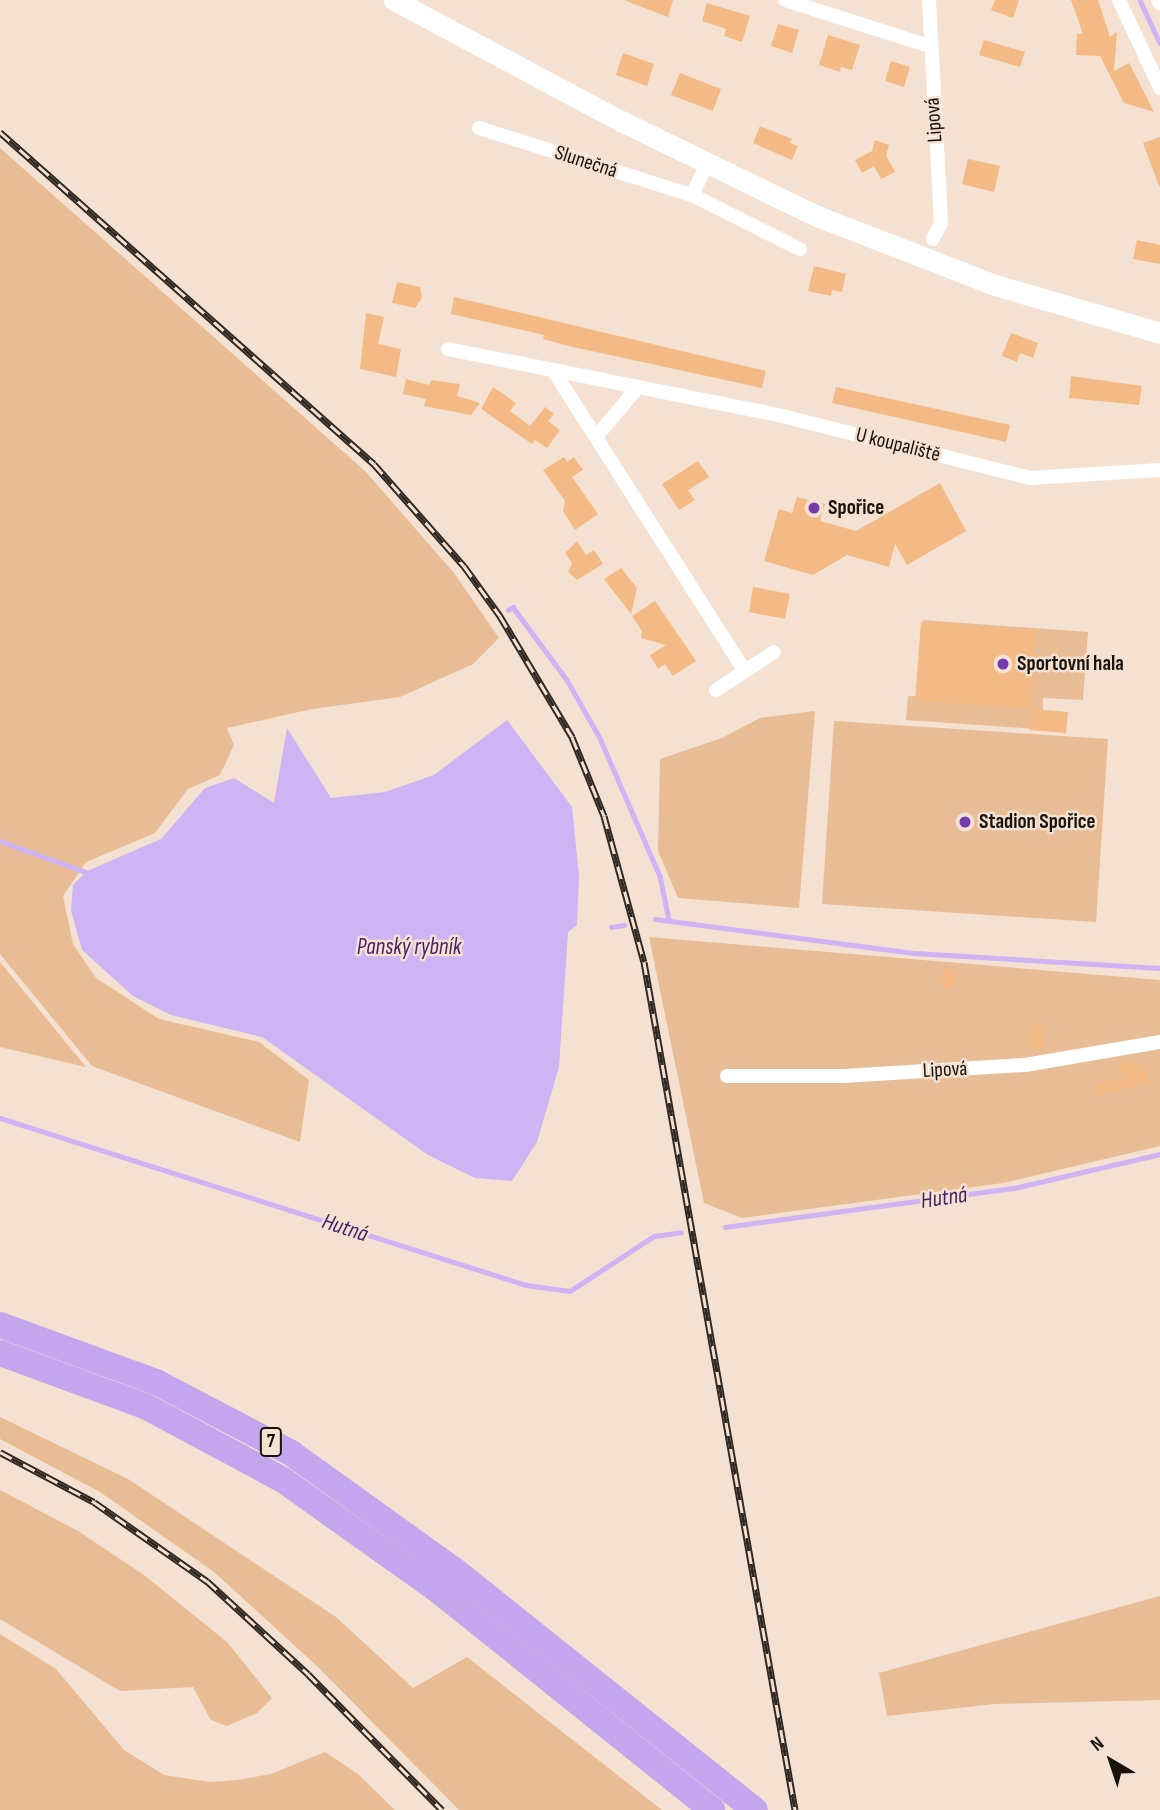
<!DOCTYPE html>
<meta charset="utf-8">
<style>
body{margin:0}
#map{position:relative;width:1160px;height:1810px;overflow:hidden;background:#f4e1d1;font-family:"Sofia Sans Condensed",sans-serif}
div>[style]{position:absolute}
.green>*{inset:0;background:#e8bc94}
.water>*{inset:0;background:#ceb3f5}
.stream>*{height:4.5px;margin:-2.25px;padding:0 2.25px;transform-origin:2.25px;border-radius:2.25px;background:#ceb3f5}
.building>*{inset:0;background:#f3ba85}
.street>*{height:14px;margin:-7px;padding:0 7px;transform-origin:7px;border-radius:7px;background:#fff}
.secondary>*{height:21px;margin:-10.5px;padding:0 10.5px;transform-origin:10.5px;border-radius:10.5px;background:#fff}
.highway>*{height:26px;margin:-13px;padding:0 13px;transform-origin:13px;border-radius:13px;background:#c3a6ed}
.rail>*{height:7px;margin-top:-3.5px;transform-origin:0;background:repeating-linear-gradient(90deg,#f4e1d1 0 13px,#312922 0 26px);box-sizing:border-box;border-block:2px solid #312922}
.dots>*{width:19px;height:19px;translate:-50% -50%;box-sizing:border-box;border:4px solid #f4e1d1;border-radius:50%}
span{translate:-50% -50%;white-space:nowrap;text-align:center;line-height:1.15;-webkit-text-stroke:5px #f4e1d1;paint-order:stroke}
.shield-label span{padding:2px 5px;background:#f4e1d1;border:2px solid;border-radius:5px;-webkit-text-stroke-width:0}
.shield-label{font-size:19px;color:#19130d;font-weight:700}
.street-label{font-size:21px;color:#19130d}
.poi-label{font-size:21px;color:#19130d;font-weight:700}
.left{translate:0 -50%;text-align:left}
.water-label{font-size:23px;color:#431e69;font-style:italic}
.north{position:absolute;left:1076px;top:1726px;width:70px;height:70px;-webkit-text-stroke:5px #f4e1d1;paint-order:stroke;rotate:321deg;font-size:19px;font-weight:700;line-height:28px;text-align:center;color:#19130d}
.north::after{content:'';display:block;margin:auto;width:24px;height:32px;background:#19130d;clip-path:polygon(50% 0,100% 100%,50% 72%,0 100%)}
</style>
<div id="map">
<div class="green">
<i style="clip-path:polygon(0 148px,366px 472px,454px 573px,499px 638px,473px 664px,400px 697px,312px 709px,227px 728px,234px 745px,220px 775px,188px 789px,155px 833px,86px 862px,63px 896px,73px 944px,96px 978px,159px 1019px,259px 1042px,309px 1080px,300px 1142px,92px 1066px,0 954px)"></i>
<i style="clip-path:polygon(923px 620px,1088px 632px,1083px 700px,1043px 698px,1043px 710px,1066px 731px,906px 720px,908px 696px,917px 696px)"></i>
<i style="clip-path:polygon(815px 711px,799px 908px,678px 898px,658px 851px,660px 759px,722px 738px,760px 718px)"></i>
<i style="clip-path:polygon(834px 721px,1108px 739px,1096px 922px,822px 904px)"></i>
<i style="clip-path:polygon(649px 937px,1160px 980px,1160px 1146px,1003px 1183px,742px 1218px,704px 1203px)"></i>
<i style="clip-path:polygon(0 962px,86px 1067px,0 1047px)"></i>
<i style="clip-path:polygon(0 1417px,128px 1479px,336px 1617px,413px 1688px,467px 1657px,662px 1810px,459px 1810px,317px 1666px,214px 1572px,100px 1492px,0 1439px)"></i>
<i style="clip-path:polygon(0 1490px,78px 1531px,144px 1575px,227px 1642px,272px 1698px,257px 1713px,227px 1726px,211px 1720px,193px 1687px,120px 1691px,0 1619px)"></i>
<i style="clip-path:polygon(1160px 1596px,1160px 1700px,995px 1704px,887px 1716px,879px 1673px)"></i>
<i style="clip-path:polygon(0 1634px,56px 1669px,124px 1750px,164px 1775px,210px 1782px,237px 1780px,271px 1774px,325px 1752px,358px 1774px,395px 1810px,0 1810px)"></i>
</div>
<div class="water">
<i style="clip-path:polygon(507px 720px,572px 807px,579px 876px,577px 925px,568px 932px,559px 1067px,537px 1142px,512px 1181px,475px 1178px,428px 1155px,262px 1037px,171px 1015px,133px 996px,82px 950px,71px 910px,73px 885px,87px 871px,161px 839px,205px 788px,234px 778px,274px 803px,287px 728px,331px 798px,385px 792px,434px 775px)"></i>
</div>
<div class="stream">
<i style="left:1140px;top:0;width:47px;rotate:65.1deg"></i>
<i style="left:508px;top:610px;width:6px;rotate:-31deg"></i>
<i style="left:513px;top:607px;width:91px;rotate:53.5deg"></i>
<i style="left:567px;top:680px;width:64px;rotate:60.3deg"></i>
<i style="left:599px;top:736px;width:153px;rotate:66.5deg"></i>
<i style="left:660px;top:876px;width:45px;rotate:78.4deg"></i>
<i style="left:0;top:841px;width:97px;rotate:19.9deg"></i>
<i style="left:655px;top:919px;width:262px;rotate:7.5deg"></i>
<i style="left:915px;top:953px;width:245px;rotate:3.5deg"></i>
<i style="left:611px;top:927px;width:13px;rotate:-9deg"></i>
<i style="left:0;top:1118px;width:552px;rotate:17.61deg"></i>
<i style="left:526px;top:1285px;width:44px;rotate:7.8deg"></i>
<i style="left:570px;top:1291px;width:100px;rotate:-33.2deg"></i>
<i style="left:654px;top:1236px;width:27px;rotate:-8deg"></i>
<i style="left:725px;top:1227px;width:292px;rotate:-7.7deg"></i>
<i style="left:1014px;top:1188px;width:150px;rotate:-13.1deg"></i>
</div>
<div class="building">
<i style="clip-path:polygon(624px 0,673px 0,668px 17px)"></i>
<i style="clip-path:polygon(995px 0,1019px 0,1013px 18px,991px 10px)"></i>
<i style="clip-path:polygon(1071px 0,1098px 0,1110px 37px,1117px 32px,1114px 71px,1129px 63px,1154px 112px,1124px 103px,1100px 56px,1076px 55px,1077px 34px,1083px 34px)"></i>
<i style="clip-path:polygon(707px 3px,750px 16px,742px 42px,724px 36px,726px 29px,702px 21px)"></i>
<i style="clip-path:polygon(778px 24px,799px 30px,792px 53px,771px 46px)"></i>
<i style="clip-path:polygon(828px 35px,860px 45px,852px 70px,841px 67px,840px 72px,819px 65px)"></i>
<i style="clip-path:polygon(984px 40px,1025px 52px,1020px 67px,979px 55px)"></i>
<i style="clip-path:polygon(623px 53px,654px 64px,647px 86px,616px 75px)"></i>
<i style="clip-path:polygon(891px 61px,910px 67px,904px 87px,885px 81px)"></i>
<i style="clip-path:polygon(680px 73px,721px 89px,713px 111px,671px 95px)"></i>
<i style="clip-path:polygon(760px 126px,792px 139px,790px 143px,798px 146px,792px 160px,753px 143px)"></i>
<i style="clip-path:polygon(1160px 137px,1160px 186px,1159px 186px,1143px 143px)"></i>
<i style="clip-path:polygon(875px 140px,889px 145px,886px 155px,895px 172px,881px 179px,874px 166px,862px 173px,855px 160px,872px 151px)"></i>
<i style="clip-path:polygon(968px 159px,1000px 166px,994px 192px,962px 184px)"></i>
<i style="clip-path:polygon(1137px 240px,1160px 245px,1160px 264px,1133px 259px)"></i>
<i style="clip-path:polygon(814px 266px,846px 274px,842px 292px,832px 290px,831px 296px,808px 291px)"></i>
<i style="clip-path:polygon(397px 282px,420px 287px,422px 298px,415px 308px,392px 303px)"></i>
<i style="clip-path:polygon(454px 297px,766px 371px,762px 388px,573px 347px,543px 339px,544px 335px,451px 314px)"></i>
<i style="clip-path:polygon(366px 313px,384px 317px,378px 344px,401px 349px,396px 377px,360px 369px)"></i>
<i style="clip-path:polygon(1011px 333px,1038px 343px,1033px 358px,1020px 353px,1017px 362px,1002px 356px)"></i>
<i style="clip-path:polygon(1071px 376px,1142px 386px,1139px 405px,1069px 398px)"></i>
<i style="clip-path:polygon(406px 379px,429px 385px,431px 380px,460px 384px,457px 396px,480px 403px,471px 415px,424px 406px,426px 399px,403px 394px)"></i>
<i style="clip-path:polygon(493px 387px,516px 403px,510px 411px,530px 426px,545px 407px,554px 414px,548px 421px,560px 430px,547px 448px,535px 440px,532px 444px,481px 409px)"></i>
<i style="clip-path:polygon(836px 387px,1010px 425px,1006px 442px,832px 403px)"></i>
<i style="clip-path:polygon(564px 457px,567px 462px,574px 457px,583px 470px,572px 477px,598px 514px,575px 530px,563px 511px,565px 501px,543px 470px)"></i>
<i style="clip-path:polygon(698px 461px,709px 477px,688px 490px,695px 500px,679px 510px,662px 484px)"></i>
<i style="clip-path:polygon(940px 483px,966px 531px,907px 565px,895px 544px,889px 567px,847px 555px,813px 575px,764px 561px,779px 509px,792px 513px,797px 497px,825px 504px,820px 521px,856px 531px)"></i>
<i style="clip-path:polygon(577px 541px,586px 555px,594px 550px,603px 564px,577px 580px,568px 572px,572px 563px,565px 553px)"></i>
<i style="clip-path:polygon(621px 568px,637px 588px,631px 614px,604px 579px)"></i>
<i style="clip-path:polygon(753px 587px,790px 594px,785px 619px,749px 612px)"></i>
<i style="clip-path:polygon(655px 601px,696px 661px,673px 676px,665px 664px,658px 669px,650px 655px,666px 645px,641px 638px,642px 631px,632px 616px)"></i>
<i style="clip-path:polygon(921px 622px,1036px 630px,1031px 709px,915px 701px)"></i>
<i style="clip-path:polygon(1031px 709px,1068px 712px,1066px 733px,1029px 730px)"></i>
<i style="clip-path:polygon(942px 969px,956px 970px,954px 989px,941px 988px)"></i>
<i style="clip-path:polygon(1030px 1025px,1044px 1026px,1044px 1049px,1030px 1049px)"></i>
<i style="clip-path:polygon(1133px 1060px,1135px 1068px,1146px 1065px,1150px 1083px,1096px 1096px,1094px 1084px,1123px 1079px,1119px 1063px)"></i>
</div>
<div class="street">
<i style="left:785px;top:0;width:151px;rotate:17.7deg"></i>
<i style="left:929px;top:0;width:223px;rotate:86.9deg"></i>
<i style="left:941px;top:223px;width:18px;rotate:117deg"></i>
<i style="left:1119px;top:0;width:97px;rotate:65deg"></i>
<i style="left:1158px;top:0;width:4px;rotate:63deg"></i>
<i style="left:479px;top:128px;width:223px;rotate:17.5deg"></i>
<i style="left:692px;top:195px;width:121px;rotate:26.6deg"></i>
<i style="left:692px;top:195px;width:34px;rotate:-64deg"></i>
<i style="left:448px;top:349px;width:341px;rotate:11.3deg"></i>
<i style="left:782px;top:416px;width:256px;rotate:14deg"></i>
<i style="left:1030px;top:478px;width:130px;rotate:-3.5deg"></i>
<i style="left:553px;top:370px;width:357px;rotate:57.5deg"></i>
<i style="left:596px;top:437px;width:65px;rotate:-50deg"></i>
<i style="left:716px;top:690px;width:69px;rotate:-33.2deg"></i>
<i style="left:727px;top:1076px;width:117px"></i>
<i style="left:844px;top:1076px;width:181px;rotate:-3.5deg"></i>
<i style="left:1025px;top:1065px;width:137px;rotate:-9.7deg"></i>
</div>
<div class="secondary">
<i style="left:394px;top:0;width:257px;rotate:28.1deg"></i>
<i style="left:621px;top:121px;width:218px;rotate:25.9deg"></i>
<i style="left:817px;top:216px;width:191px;rotate:21.2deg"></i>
<i style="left:995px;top:285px;width:172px;rotate:16.2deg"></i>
</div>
<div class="highway">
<i style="left:0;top:1325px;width:166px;rotate:20.1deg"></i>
<i style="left:156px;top:1382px;width:153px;rotate:27.7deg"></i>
<i style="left:291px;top:1453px;width:201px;rotate:35.7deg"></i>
<i style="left:454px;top:1570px;width:385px;rotate:38.6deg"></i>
<i style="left:0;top:1353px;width:154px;rotate:20.1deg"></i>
<i style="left:145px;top:1406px;width:157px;rotate:28.2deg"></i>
<i style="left:283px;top:1480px;width:191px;rotate:35.4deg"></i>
<i style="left:439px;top:1591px;width:350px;rotate:38.7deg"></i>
</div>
<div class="rail">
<i style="left:0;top:132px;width:500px;rotate:41.6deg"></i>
<i style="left:374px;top:464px;width:136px;rotate:48.6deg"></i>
<i style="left:464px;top:566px;width:62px;rotate:54.2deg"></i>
<i style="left:500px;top:616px;width:141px;rotate:59.2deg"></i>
<i style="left:572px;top:737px;width:85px;rotate:67.9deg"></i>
<i style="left:604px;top:816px;width:151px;rotate:74.7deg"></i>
<i style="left:644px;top:962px;width:861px;rotate:79.9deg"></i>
<i style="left:0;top:1452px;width:106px;rotate:28deg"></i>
<i style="left:94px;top:1502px;width:138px;rotate:35deg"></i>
<i style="left:207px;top:1581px;width:137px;rotate:42.6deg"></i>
<i style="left:308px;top:1674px;width:191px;rotate:45.4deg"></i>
</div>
<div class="dots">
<i style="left:814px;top:508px;background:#743ab0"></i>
<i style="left:1003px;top:664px;background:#743ab0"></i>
<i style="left:965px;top:822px;background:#743ab0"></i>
</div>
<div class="shield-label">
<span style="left:271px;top:1442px">7</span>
</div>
<div class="street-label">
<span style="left:934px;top:120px;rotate:-94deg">Lipová</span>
<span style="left:586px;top:162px;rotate:18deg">Slunečná</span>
<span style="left:898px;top:445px;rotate:14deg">U koupaliště</span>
<span style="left:945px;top:1070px;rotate:-3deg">Lipová</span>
</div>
<div class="poi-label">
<span class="left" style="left:828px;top:508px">Spořice</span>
<span class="left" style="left:1017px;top:664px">Sportovní hala</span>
<span class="left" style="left:979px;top:822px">Stadion Spořice</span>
</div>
<div class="water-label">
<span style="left:409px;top:947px">Panský rybník</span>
<span style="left:944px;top:1198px;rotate:-8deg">Hutná</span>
<span style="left:345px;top:1228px;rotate:18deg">Hutná</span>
</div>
<div class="north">N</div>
</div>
